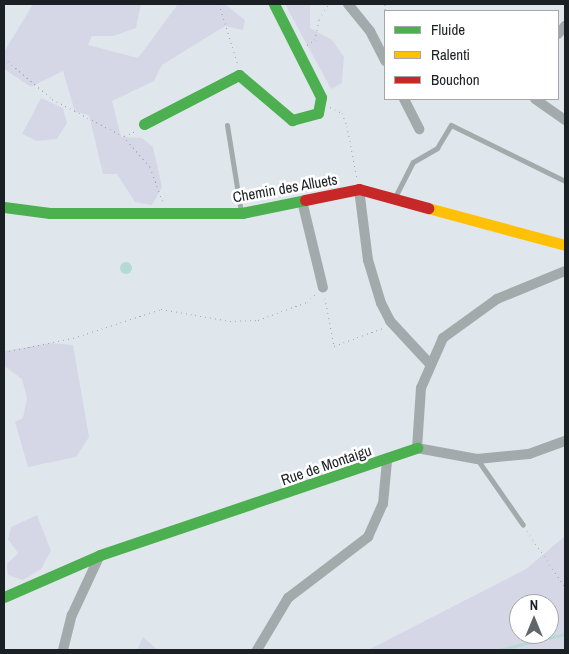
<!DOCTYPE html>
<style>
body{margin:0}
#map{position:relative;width:569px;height:654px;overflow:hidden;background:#dfe7ec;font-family:"Archivo Narrow",sans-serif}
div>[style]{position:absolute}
.green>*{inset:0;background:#d5d7e6}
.water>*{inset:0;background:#b5dad5}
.round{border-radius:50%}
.stream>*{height:2.5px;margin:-1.25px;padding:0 1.25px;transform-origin:1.25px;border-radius:1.25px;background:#b5dad5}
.path>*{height:1px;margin-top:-0.5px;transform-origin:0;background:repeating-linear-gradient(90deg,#a2a7ab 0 1px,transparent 0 5px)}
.lane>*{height:5px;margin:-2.5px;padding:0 2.5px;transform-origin:2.5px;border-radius:2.5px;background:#a3aaac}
.street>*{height:10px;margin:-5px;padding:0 5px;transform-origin:5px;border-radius:5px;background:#a3aaac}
.fast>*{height:11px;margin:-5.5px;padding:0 5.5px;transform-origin:5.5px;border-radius:5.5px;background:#4caf50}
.slow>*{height:11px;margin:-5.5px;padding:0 5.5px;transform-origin:5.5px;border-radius:5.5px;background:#ffc107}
.jam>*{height:11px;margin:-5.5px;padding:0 5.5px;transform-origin:5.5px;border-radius:5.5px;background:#c62828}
span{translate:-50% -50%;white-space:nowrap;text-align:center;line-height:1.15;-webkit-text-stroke:5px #fff;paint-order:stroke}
.street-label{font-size:15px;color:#1b2024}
.frame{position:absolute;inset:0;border:5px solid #1b2024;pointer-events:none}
.legend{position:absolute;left:384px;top:10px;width:175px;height:90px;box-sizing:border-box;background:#fff;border:1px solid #a4a6a7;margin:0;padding:6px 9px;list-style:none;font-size:15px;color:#1b2024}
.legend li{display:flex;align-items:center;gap:10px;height:25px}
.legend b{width:25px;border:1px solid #a4a6a7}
.north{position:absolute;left:509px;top:594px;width:50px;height:50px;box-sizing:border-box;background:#fff;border:1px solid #a4a6a7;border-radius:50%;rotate:0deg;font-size:14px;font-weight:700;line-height:20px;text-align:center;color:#1b2024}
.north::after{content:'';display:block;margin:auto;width:18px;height:22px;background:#60666a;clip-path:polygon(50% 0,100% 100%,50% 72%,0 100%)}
</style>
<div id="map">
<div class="green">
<i style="clip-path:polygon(33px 4px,141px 4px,136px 28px,113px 36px,92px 36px,88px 45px,138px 58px,178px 4px,225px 4px,245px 20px,243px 30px,225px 26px,162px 65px,154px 81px,112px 101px,121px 137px,142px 138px,153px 147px,162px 187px,152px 205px,135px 202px,117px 174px,103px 174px,89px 115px,75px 112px,63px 71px,31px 87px,4px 69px,4px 52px)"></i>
<i style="clip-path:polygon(285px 4px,310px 4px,310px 28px,332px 40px,344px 57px,342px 83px,331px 89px)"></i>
<i style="clip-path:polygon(41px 98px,63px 108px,67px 123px,57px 139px,37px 141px,22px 134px)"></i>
<i style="clip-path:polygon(51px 343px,73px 345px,89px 437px,76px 457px,28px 467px,15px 422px,23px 418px,27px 398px,22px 379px,4px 366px,4px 351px)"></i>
<i style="clip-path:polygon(37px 515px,51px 551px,41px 569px,23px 580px,8px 575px,7px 564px,18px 553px,8px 539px,11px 527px)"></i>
<i style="clip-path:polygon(evenodd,565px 536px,565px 650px,368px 650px,526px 569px,565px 536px,519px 604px,549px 604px,549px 634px,519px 634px,519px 604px)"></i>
<i style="clip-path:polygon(143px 637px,158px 650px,137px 650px)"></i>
</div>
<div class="water">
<i class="round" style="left:120px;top:262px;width:12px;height:12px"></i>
</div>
<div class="stream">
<i style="left:498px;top:650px;width:69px;rotate:-13.4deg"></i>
</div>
<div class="path">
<i style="left:219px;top:4px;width:64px;rotate:72.7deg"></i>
<i style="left:385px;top:4px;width:15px;rotate:90deg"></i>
<i style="left:307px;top:45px;width:9px;rotate:-32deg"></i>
<i style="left:315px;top:40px;width:21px;rotate:-79deg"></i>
<i style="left:319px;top:19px;width:18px;rotate:-56deg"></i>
<i style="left:4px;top:58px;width:63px;rotate:40.5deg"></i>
<i style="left:52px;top:99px;width:80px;rotate:27.5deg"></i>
<i style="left:123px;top:136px;width:41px;rotate:48.9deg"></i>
<i style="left:150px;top:167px;width:37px;rotate:70deg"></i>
<i style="left:330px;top:107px;width:13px;rotate:27deg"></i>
<i style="left:342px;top:113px;width:14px;rotate:69deg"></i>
<i style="left:347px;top:126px;width:54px;rotate:79.3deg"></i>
<i style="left:124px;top:136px;width:13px;rotate:-23deg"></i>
<i style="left:325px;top:298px;width:49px;rotate:79.4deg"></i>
<i style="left:334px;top:346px;width:52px;rotate:-20.2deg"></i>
<i style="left:4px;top:352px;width:70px;rotate:-11.5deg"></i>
<i style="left:73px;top:338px;width:93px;rotate:-18.2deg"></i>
<i style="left:161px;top:309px;width:70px;rotate:9.9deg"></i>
<i style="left:230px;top:321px;width:28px;rotate:-2deg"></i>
<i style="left:258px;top:320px;width:52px;rotate:-20.2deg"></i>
<i style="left:307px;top:302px;width:12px;rotate:-42deg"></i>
<i style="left:527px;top:531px;width:68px;rotate:55.8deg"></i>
</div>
<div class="lane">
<i style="left:227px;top:125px;width:88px;rotate:80.9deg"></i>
<i style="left:395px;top:197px;width:39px;rotate:-63deg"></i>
<i style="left:413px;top:162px;width:28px;rotate:-30deg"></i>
<i style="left:437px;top:148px;width:27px;rotate:-59deg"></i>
<i style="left:451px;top:125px;width:127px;rotate:26.2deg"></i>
<i style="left:477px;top:459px;width:80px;rotate:55.1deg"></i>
</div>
<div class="street">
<i style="left:348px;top:4px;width:35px;rotate:51deg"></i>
<i style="left:370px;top:31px;width:34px;rotate:63deg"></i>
<i style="left:558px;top:34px;width:11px;rotate:-49deg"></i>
<i style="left:404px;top:99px;width:34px;rotate:63deg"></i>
<i style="left:535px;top:99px;width:37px;rotate:35deg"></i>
<i style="left:359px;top:189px;width:72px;rotate:82.8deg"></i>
<i style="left:368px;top:260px;width:45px;rotate:73.2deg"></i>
<i style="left:381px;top:303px;width:20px;rotate:63deg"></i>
<i style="left:390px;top:321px;width:57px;rotate:47.1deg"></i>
<i style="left:302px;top:201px;width:89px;rotate:76.4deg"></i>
<i style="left:565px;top:271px;width:74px;rotate:157.6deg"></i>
<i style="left:497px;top:299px;width:67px;rotate:144.2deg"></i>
<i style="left:443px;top:338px;width:55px;rotate:113.7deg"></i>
<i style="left:421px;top:388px;width:60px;rotate:93.8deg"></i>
<i style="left:417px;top:448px;width:61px;rotate:10.4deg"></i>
<i style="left:477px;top:459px;width:52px;rotate:-5.5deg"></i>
<i style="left:529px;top:454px;width:38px;rotate:-20deg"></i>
<i style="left:63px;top:650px;width:36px;rotate:-76deg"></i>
<i style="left:72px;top:615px;width:66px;rotate:-65deg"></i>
<i style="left:257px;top:650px;width:61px;rotate:-59.2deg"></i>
<i style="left:288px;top:598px;width:101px;rotate:-37.3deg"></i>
<i style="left:368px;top:537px;width:36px;rotate:-66deg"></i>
<i style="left:383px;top:504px;width:43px;rotate:-84.7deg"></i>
</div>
<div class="fast">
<i style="left:144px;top:124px;width:107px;rotate:-27.3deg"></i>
<i style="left:239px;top:75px;width:70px;rotate:40.3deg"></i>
<i style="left:292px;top:120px;width:27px;rotate:-15deg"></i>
<i style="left:318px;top:113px;width:16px;rotate:-79deg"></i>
<i style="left:321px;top:97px;width:104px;rotate:-116.8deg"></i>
<i style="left:4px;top:207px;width:46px;rotate:7.4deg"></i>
<i style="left:50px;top:213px;width:192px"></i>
<i style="left:242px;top:213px;width:64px;rotate:-11.7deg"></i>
<i style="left:4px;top:597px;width:105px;rotate:-23.6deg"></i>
<i style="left:100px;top:555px;width:335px;rotate:-18.7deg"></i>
</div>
<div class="slow">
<i style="left:428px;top:208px;width:142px;rotate:15.1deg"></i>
</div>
<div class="jam">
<i style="left:305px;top:200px;width:55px;rotate:-11.5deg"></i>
<i style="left:359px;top:189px;width:72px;rotate:15.4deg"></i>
</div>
<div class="street-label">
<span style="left:285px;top:188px;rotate:-10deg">Chemin des Alluets</span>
<span style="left:326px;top:465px;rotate:-19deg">Rue de Montaigu</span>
</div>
<div class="frame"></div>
<ul class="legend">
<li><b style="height:6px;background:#4caf50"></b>Fluide</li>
<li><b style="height:6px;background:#ffc107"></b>Ralenti</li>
<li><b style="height:6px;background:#c62828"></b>Bouchon</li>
</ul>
<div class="north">N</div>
</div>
